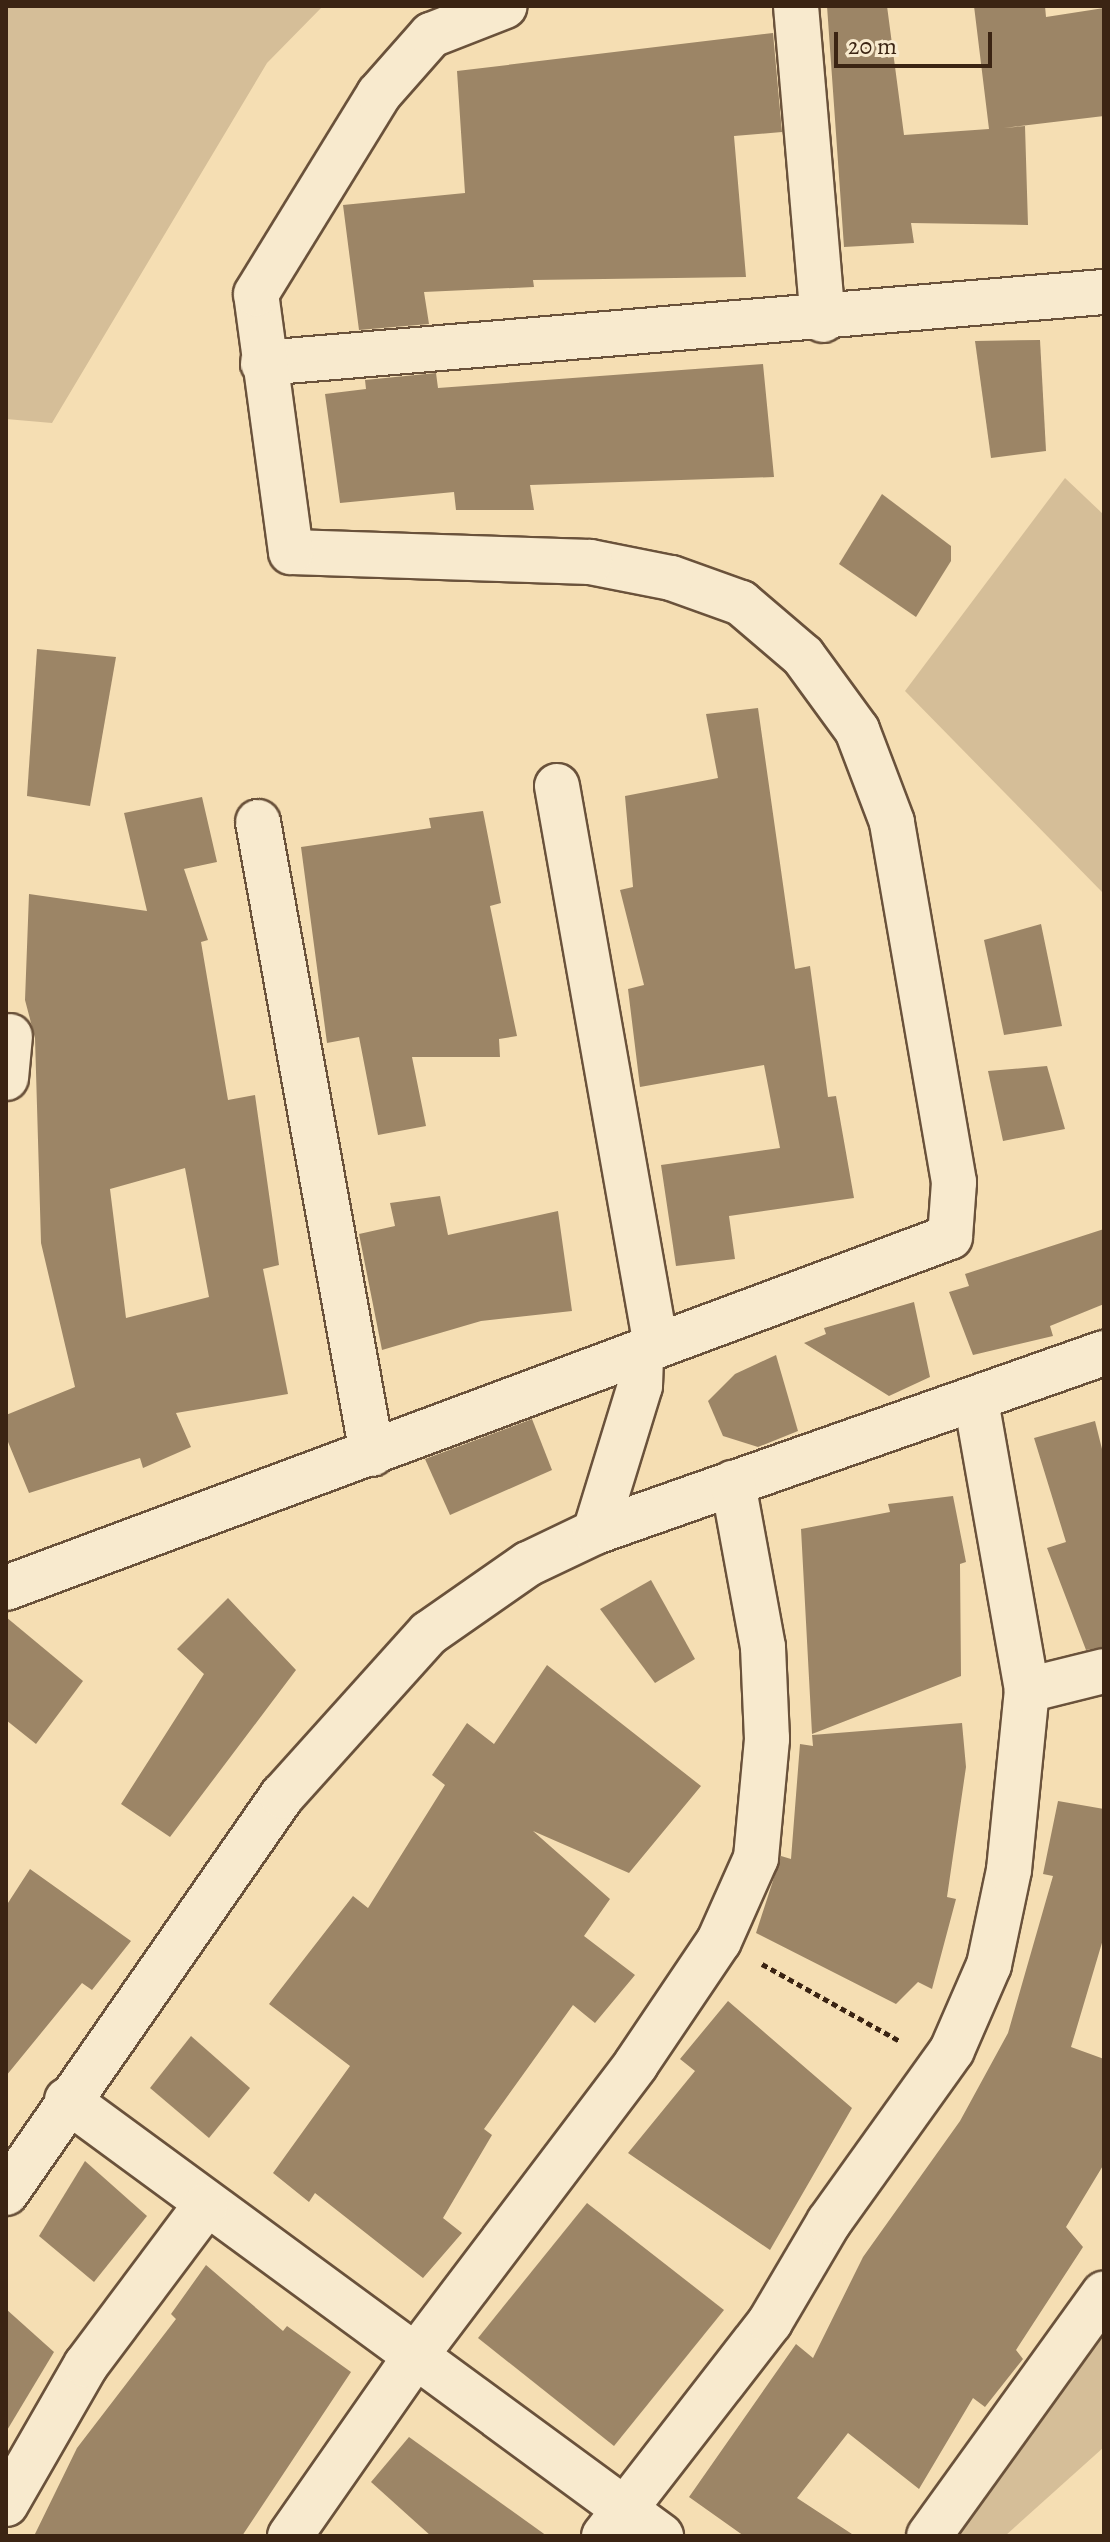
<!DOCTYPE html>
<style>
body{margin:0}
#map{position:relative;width:1110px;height:2542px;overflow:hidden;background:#f5deb3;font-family:Alegreya,serif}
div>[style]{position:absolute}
.green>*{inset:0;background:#d5be98}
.building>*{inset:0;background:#9c8566}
.path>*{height:5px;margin-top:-2.5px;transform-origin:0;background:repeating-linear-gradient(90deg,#3b2413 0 6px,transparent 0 10px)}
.roads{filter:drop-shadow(2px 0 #6a523b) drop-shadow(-2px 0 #6a523b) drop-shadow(0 2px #6a523b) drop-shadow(0 -2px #6a523b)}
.street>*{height:44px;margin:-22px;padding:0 22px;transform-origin:22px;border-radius:22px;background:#f8eace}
span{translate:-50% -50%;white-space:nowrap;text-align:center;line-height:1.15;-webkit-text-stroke:8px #f8eace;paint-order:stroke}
.frame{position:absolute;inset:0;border:8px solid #3b2413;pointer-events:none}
.scale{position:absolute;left:834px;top:32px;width:158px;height:36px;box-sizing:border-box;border:4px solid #3b2413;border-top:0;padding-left:10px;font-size:24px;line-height:28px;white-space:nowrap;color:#3b2413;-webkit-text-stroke:6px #f8eace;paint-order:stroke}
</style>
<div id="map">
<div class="green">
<i style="clip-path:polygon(6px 6px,323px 6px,267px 63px,52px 423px,6px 419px)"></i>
<i style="clip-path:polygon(1065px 478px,1104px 515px,1104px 894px,905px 691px)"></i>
<i style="clip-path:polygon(1104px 2320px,1104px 2447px,1005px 2536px,958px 2536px)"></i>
</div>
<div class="building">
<i style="clip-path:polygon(827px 6px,887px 6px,904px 135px,989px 129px,974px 6px,1045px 6px,1046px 17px,1104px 8px,1104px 116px,1004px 128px,1025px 126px,1028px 225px,911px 223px,914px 243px,844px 247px)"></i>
<i style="clip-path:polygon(773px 33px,782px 132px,734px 136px,746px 277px,533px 280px,534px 287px,424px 292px,429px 324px,359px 330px,343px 205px,465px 193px,457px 71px)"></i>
<i style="clip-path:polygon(1040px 340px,1046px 451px,991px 458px,975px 341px)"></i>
<i style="clip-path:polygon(763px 364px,774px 477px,530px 485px,534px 510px,456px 510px,454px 492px,340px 503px,325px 394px,366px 389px,365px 380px,436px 373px,438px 388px)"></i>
<i style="clip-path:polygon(882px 494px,951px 546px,951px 561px,916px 617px,839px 564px)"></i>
<i style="clip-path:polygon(37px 649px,116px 657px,90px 806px,27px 796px)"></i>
<i style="clip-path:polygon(758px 708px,795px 969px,810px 966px,828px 1097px,836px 1096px,854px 1198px,729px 1216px,735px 1259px,676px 1266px,661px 1165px,780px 1148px,764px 1065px,640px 1087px,628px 989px,644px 985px,620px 890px,633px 887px,625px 796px,718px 778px,706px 714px)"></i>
<i style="clip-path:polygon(evenodd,202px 797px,217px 862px,184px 869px,208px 940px,201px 942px,228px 1100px,255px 1095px,279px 1265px,263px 1269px,288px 1394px,176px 1413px,191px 1447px,143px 1468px,140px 1458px,29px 1493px,6px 1437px,6px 1415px,75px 1387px,41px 1243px,35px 1038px,25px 1000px,29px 894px,147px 911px,124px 813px,202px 797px,185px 1168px,209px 1297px,126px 1318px,110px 1189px,185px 1168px)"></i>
<i style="clip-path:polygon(483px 811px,501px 903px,490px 906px,517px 1036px,499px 1039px,500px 1057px,412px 1057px,426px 1126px,378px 1135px,359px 1037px,327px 1043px,301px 847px,431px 828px,429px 818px)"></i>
<i style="clip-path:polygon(1041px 924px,1062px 1026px,1004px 1035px,984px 940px)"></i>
<i style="clip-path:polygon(1047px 1066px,1065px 1129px,1003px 1141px,988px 1071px)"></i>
<i style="clip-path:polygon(440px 1196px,448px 1235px,558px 1211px,572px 1311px,481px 1321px,382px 1350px,359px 1234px,395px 1226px,390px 1203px)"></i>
<i style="clip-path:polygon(1104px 1229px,1104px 1304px,1050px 1326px,1053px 1336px,973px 1355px,949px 1292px,969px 1286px,965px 1274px)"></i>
<i style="clip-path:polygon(914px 1302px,930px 1377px,889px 1396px,804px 1343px,826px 1334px,824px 1328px)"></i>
<i style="clip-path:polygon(776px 1355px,798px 1431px,758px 1447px,723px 1436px,708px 1401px,735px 1374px)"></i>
<i style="clip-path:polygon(532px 1419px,552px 1470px,450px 1515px,425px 1459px)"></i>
<i style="clip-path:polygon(1095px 1421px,1104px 1457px,1104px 1647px,1086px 1650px,1047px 1548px,1066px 1542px,1034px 1438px)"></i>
<i style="clip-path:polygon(953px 1496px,966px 1562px,960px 1564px,961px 1676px,812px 1734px,801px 1529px,890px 1512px,888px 1504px)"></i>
<i style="clip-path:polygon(651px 1580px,695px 1659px,655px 1683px,600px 1609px)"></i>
<i style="clip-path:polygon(228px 1598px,296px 1670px,170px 1837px,121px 1804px,204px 1674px,177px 1649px)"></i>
<i style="clip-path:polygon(6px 1617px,83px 1681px,36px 1744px,6px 1720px)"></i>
<i style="clip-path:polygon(547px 1665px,701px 1786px,629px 1873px,533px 1831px,610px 1899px,584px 1936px,635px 1975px,595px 2023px,573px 2005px,484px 2129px,492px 2135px,443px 2218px,462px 2233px,423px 2278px,315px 2193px,309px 2202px,273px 2173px,350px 2066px,269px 2004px,353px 1896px,368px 1908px,445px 1785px,432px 1775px,467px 1723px,494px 1744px)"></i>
<i style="clip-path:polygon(962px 1723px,966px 1767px,947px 1897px,956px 1899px,932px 1989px,918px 1982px,896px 2004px,756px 1933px,781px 1856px,791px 1859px,800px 1744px,813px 1746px,812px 1735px)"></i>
<i style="clip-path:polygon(1058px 1801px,1104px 1809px,1104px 1936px,1071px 2047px,1104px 2059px,1104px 2164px,1066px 2227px,1083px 2247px,1016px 2350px,1023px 2359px,985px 2407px,973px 2398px,919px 2489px,848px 2433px,797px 2498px,855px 2536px,744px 2536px,689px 2497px,796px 2344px,813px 2358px,863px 2257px,960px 2121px,1008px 2033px,1053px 1876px,1043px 1874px)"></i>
<i style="clip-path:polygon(30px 1869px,131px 1941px,92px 1990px,82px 1983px,6px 2076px,6px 1906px)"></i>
<i style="clip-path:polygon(728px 2001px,852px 2108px,770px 2250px,628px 2153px,695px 2071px,680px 2059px)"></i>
<i style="clip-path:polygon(191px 2036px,250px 2088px,209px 2138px,150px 2088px)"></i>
<i style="clip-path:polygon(85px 2161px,147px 2216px,94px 2282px,39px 2236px)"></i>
<i style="clip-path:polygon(587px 2203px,724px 2310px,614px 2446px,478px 2338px)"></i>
<i style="clip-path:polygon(206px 2265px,283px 2331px,287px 2326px,351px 2372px,242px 2536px,34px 2536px,77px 2448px,176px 2319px,171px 2314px)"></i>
<i style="clip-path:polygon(6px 2309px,54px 2352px,6px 2432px)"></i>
<i style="clip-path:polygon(409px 2437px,547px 2536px,431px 2536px,371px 2482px)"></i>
</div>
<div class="path">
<i style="left:762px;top:1964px;width:158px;rotate:29.2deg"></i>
</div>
<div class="roads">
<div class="street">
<i style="left:796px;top:6px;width:315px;rotate:85.1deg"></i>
<i style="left:263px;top:363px;width:844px;rotate:-4.83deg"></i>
<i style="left:557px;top:786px;width:569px;rotate:79.97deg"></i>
<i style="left:258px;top:822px;width:642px;rotate:79.77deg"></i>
<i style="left:6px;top:1078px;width:42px;rotate:-84.6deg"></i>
<i style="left:595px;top:1532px;width:153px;rotate:-72.9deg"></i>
<i style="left:640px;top:1386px;width:34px;rotate:-88deg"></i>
<i style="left:6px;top:1588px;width:1007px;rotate:-20.4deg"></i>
<i style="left:950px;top:1237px;width:55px;rotate:-85.8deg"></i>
<i style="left:954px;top:1182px;width:365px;rotate:-99.8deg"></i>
<i style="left:892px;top:822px;width:98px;rotate:-110.8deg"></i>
<i style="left:857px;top:730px;width:92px;rotate:-126.1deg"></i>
<i style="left:803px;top:656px;width:82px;rotate:-139.5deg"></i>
<i style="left:741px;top:603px;width:74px;rotate:-160.3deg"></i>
<i style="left:671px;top:578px;width:83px;rotate:-168.8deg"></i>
<i style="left:590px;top:562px;width:299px;rotate:-178.1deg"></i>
<i style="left:291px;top:552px;width:260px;rotate:-97.7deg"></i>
<i style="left:256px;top:294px;width:235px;rotate:-58.4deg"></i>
<i style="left:379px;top:94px;width:79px;rotate:-48.6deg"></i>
<i style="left:431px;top:35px;width:79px;rotate:-21.4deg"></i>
<i style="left:1027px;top:1690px;width:79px;rotate:-13.9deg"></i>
<i style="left:67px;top:2100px;width:737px;rotate:36.28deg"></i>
<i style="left:6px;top:2193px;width:484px;rotate:-55.2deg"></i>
<i style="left:282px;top:1796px;width:219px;rotate:-48deg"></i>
<i style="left:429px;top:1633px;width:121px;rotate:-34.9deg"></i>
<i style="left:528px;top:1564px;width:74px;rotate:-25.5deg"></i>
<i style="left:595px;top:1532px;width:540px;rotate:-19.38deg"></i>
<i style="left:6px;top:2504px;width:160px;rotate:-60.1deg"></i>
<i style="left:86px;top:2365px;width:199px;rotate:-53.2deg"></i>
<i style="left:290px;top:2536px;width:217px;rotate:-55.1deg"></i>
<i style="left:414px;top:2358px;width:368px;rotate:-52.9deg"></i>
<i style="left:636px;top:2064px;width:148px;rotate:-56deg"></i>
<i style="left:719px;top:1941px;width:91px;rotate:-66deg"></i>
<i style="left:756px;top:1858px;width:120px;rotate:-84.7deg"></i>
<i style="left:767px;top:1739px;width:92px;rotate:-92.5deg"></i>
<i style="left:763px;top:1647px;width:167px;rotate:-100.4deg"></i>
<i style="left:604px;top:2536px;width:271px;rotate:-52.2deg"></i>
<i style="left:770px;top:2322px;width:116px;rotate:-59.5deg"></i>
<i style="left:829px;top:2222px;width:211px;rotate:-54.4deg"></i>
<i style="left:952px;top:2050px;width:93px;rotate:-66.5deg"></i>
<i style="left:989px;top:1965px;width:97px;rotate:-78.1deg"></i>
<i style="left:1009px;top:1870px;width:181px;rotate:-84.3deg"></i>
<i style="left:1027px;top:1690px;width:294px;rotate:-100deg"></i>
<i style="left:929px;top:2536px;width:299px;rotate:-54.2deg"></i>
</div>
</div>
<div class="frame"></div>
<div class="scale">20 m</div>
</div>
